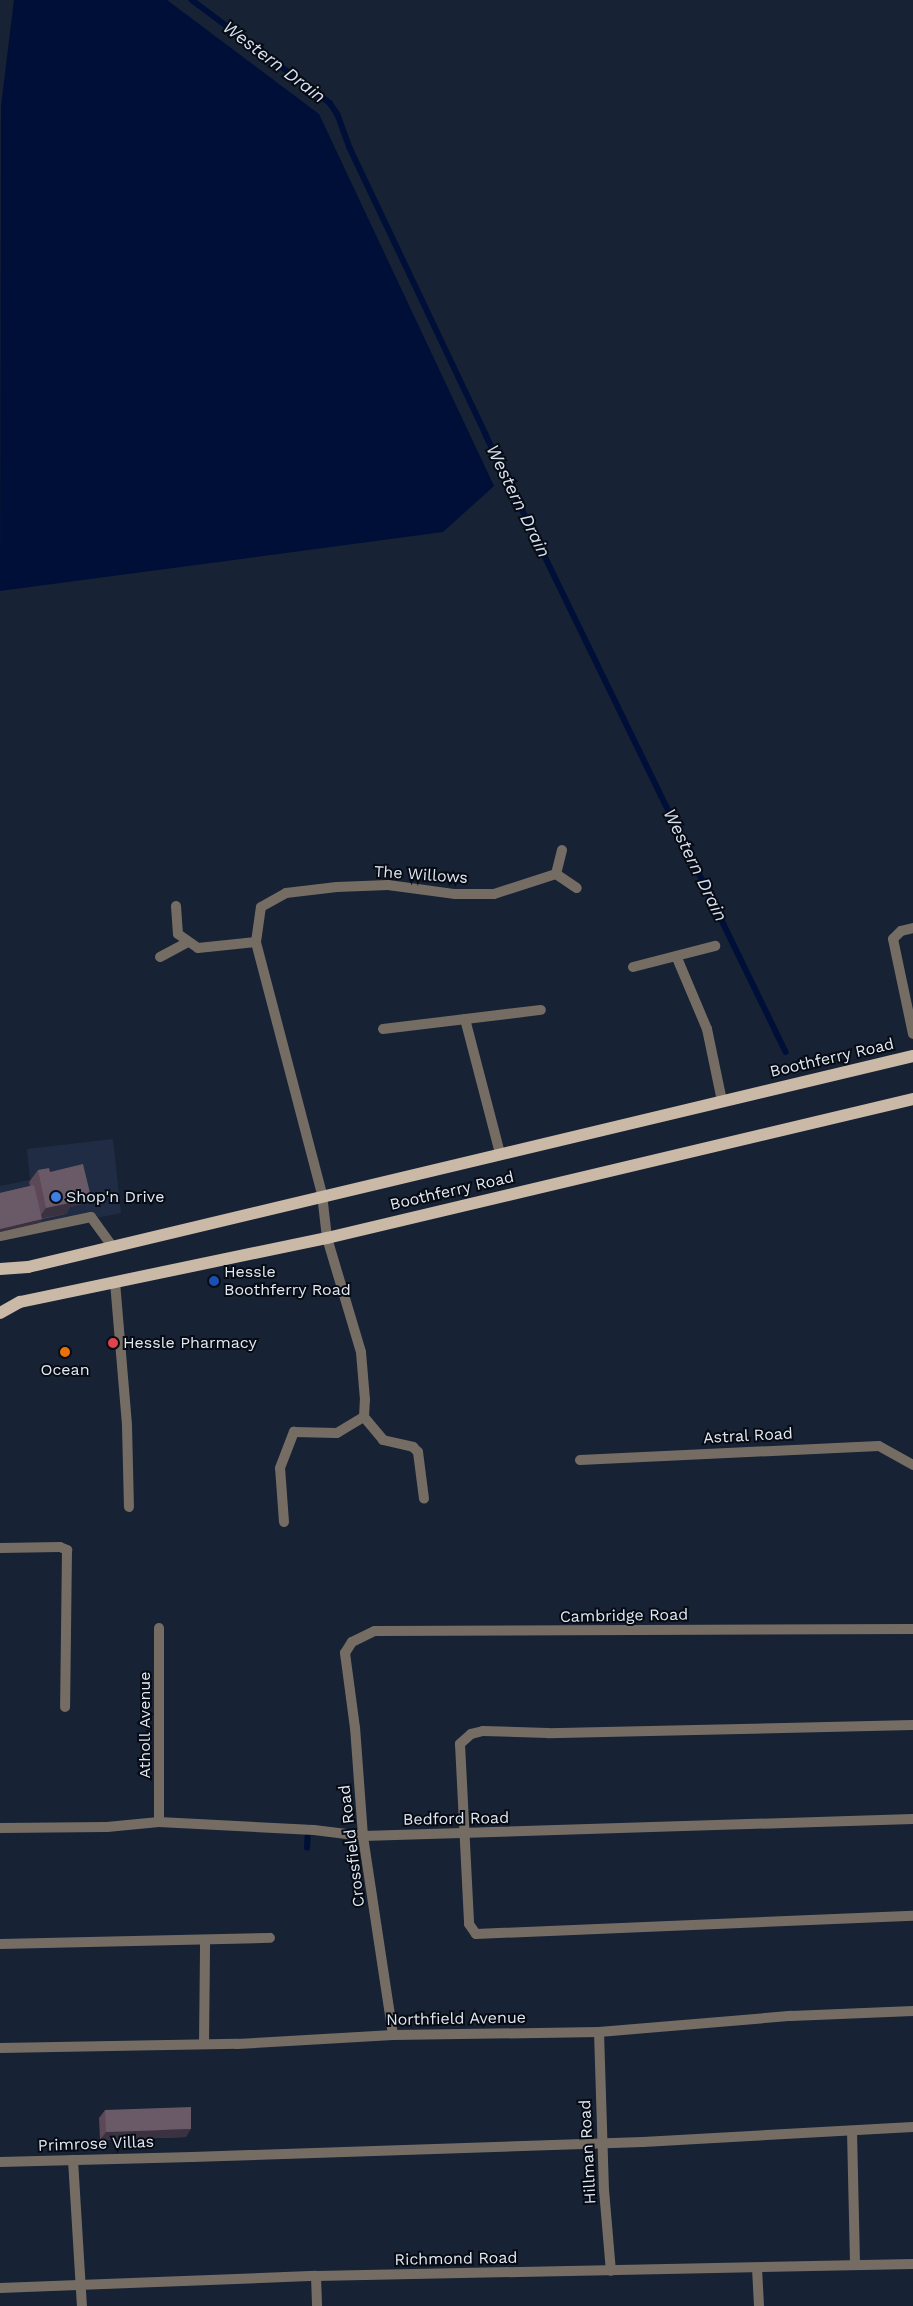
<!DOCTYPE html>
<style>
body{margin:0}
#map{position:relative;width:913px;height:2306px;overflow:hidden;background:#172234;font-family:"Work Sans",sans-serif}
div>[style]{position:absolute}
.built>*{inset:0;background:#1f2c44}
.water>*{inset:0;background:#000f38}
.stream>*{height:5.5px;margin:-2.75px;padding:0 2.75px;transform-origin:2.75px;border-radius:2.75px;background:#000f38}
.service>*{height:10px;margin:-5px;padding:0 5px;transform-origin:5px;border-radius:5px;background:#756d64}
.minor>*{height:10px;margin:-5px;padding:0 5px;transform-origin:5px;border-radius:5px;background:#756d64}
.primary>*{height:12px;margin:-6px;padding:0 6px;transform-origin:6px;border-radius:6px;background:#cbb9a7}
.wall>*{inset:0;background:#5c4856}
.shaded-wall>*{inset:0;background:#3a3241}
.building>*{inset:0;background:#6a5967}
.dots>*{width:14px;height:14px;translate:-50% -50%;box-sizing:border-box;border:2px solid #070b13;border-radius:50%}
span{translate:-50% -50%;white-space:nowrap;text-align:center;line-height:1.15;-webkit-text-stroke:4px #070b13;paint-order:stroke}
.street-label{font-size:16px;color:#e0e8f4}
.poi-label{font-size:16px;color:#e0e8f4}
.left{translate:0 -50%;text-align:left}
.water-label{font-size:18px;color:#d7e1f0;font-style:italic}
</style>
<div id="map">
<div class="built">
<i style="clip-path:polygon(113px 1139px,121px 1213px,0 1237px,0 1186px,30px 1180px,27px 1149px)"></i>
</div>
<div class="water">
<i style="clip-path:polygon(14px 0,167px 0,319px 114px,494px 486px,443px 532px,0 591px,1px 106px)"></i>
</div>
<div class="stream">
<i style="left:192px;top:0;width:172px;rotate:36.7deg"></i>
<i style="left:330px;top:103px;width:14px;rotate:56deg"></i>
<i style="left:338px;top:115px;width:35px;rotate:70deg"></i>
<i style="left:350px;top:148px;width:318px;rotate:64.6deg"></i>
<i style="left:486px;top:435px;width:686px;rotate:64.07deg"></i>
<i style="left:307px;top:1848px;width:20px;rotate:-87deg"></i>
</div>
<div class="service">
<i style="left:913px;top:928px;width:12px;rotate:166deg"></i>
<i style="left:901px;top:931px;width:11px;rotate:135deg"></i>
<i style="left:893px;top:939px;width:97px;rotate:78.1deg"></i>
<i style="left:677px;top:958px;width:77px;rotate:67.1deg"></i>
<i style="left:707px;top:1029px;width:74px;rotate:78.2deg"></i>
<i style="left:633px;top:967px;width:85px;rotate:-14.4deg"></i>
<i style="left:465px;top:1019px;width:138px;rotate:75.4deg"></i>
<i style="left:383px;top:1029px;width:159px;rotate:-6.9deg"></i>
<i style="left:0;top:1236px;width:93px;rotate:-11.8deg"></i>
<i style="left:91px;top:1217px;width:36px;rotate:54deg"></i>
<i style="left:127px;top:1426px;width:81px;rotate:88.6deg"></i>
<i style="left:383px;top:1440px;width:31px;rotate:13deg"></i>
<i style="left:413px;top:1447px;width:7px;rotate:45deg"></i>
<i style="left:418px;top:1452px;width:47px;rotate:82.7deg"></i>
<i style="left:284px;top:1522px;width:54px;rotate:-94.2deg"></i>
<i style="left:280px;top:1468px;width:39px;rotate:-69deg"></i>
<i style="left:0;top:1548px;width:60px;rotate:-1deg"></i>
<i style="left:60px;top:1547px;width:8px;rotate:23deg"></i>
<i style="left:67px;top:1550px;width:157px;rotate:90.7deg"></i>
<i style="left:913px;top:1725px;width:365px;rotate:178.7deg"></i>
<i style="left:548px;top:1733px;width:65px;rotate:-178.2deg"></i>
<i style="left:483px;top:1731px;width:12px;rotate:166deg"></i>
<i style="left:471px;top:1734px;width:15px;rotate:138deg"></i>
<i style="left:460px;top:1744px;width:180px;rotate:87.1deg"></i>
<i style="left:469px;top:1924px;width:12px;rotate:55deg"></i>
<i style="left:476px;top:1934px;width:437px;rotate:-2.4deg"></i>
<i style="left:0;top:1944px;width:270px;rotate:-1.3deg"></i>
<i style="left:204px;top:2044px;width:104px;rotate:-89.4deg"></i>
<i style="left:852px;top:2131px;width:134px;rotate:88.7deg"></i>
<i style="left:192px;top:2157px;width:451px;rotate:-1.9deg"></i>
<i style="left:643px;top:2142px;width:270px;rotate:-3.2deg"></i>
<i style="left:73px;top:2160px;width:146px;rotate:86.5deg"></i>
<i style="left:757px;top:2268px;width:38px;rotate:87deg"></i>
<i style="left:316px;top:2276px;width:30px;rotate:88deg"></i>
</div>
<div class="minor">
<i style="left:562px;top:850px;width:25px;rotate:104deg"></i>
<i style="left:556px;top:874px;width:25px;rotate:34deg"></i>
<i style="left:176px;top:906px;width:28px;rotate:86deg"></i>
<i style="left:178px;top:934px;width:24px;rotate:35deg"></i>
<i style="left:198px;top:948px;width:58px;rotate:-5.9deg"></i>
<i style="left:160px;top:957px;width:30px;rotate:-28deg"></i>
<i style="left:115px;top:1282px;width:144px;rotate:85.2deg"></i>
<i style="left:364px;top:1417px;width:30px;rotate:50deg"></i>
<i style="left:294px;top:1432px;width:43px;rotate:1.3deg"></i>
<i style="left:337px;top:1433px;width:31px;rotate:-31deg"></i>
<i style="left:364px;top:1417px;width:17px;rotate:-87deg"></i>
<i style="left:365px;top:1400px;width:48px;rotate:-94.8deg"></i>
<i style="left:361px;top:1352px;width:119px;rotate:-106.6deg"></i>
<i style="left:327px;top:1238px;width:44px;rotate:-96.5deg"></i>
<i style="left:322px;top:1194px;width:260px;rotate:-104.7deg"></i>
<i style="left:256px;top:942px;width:35px;rotate:-82deg"></i>
<i style="left:261px;top:907px;width:29px;rotate:-29deg"></i>
<i style="left:286px;top:893px;width:51px;rotate:-6.7deg"></i>
<i style="left:337px;top:887px;width:51px;rotate:-2.2deg"></i>
<i style="left:388px;top:885px;width:68px;rotate:7.7deg"></i>
<i style="left:455px;top:894px;width:39px"></i>
<i style="left:494px;top:894px;width:65px;rotate:-17.9deg"></i>
<i style="left:580px;top:1460px;width:299px;rotate:-2.7deg"></i>
<i style="left:879px;top:1446px;width:39px;rotate:29deg"></i>
<i style="left:159px;top:1628px;width:194px;rotate:90deg"></i>
<i style="left:0;top:1828px;width:107px;rotate:-0.5deg"></i>
<i style="left:107px;top:1827px;width:52px;rotate:-5.5deg"></i>
<i style="left:159px;top:1822px;width:155px;rotate:3deg"></i>
<i style="left:314px;top:1830px;width:49px;rotate:7deg"></i>
<i style="left:363px;top:1836px;width:550px;rotate:-1.77deg"></i>
<i style="left:599px;top:2032px;width:158px;rotate:88.2deg"></i>
<i style="left:604px;top:2190px;width:81px;rotate:85.1deg"></i>
<i style="left:393px;top:2035px;width:201px;rotate:-98.6deg"></i>
<i style="left:363px;top:1836px;width:108px;rotate:-94.2deg"></i>
<i style="left:355px;top:1728px;width:76px;rotate:-97.6deg"></i>
<i style="left:345px;top:1653px;width:13px;rotate:-58deg"></i>
<i style="left:352px;top:1642px;width:25px;rotate:-26deg"></i>
<i style="left:375px;top:1631px;width:538px;rotate:-0.21deg"></i>
<i style="left:0;top:2048px;width:237px;rotate:-1deg"></i>
<i style="left:237px;top:2044px;width:156px;rotate:-3.3deg"></i>
<i style="left:393px;top:2035px;width:206px;rotate:-0.8deg"></i>
<i style="left:599px;top:2032px;width:193px;rotate:-4.8deg"></i>
<i style="left:791px;top:2016px;width:122px;rotate:-2.3deg"></i>
<i style="left:0;top:2162px;width:192px;rotate:-1.5deg"></i>
<i style="left:0;top:2288px;width:316px;rotate:-2.2deg"></i>
<i style="left:316px;top:2276px;width:597px;rotate:-1.15deg"></i>
</div>
<div class="primary">
<i style="left:0;top:1269px;width:28px;rotate:-4deg"></i>
<i style="left:28px;top:1267px;width:910px;rotate:-13.41deg"></i>
<i style="left:0;top:1313px;width:23px;rotate:-29deg"></i>
<i style="left:20px;top:1302px;width:314px;rotate:-11.8deg"></i>
<i style="left:327px;top:1238px;width:602px;rotate:-13.34deg"></i>
</div>
<div class="wall">
<i style="clip-path:polygon(38px 1170px,50px 1172px,90px 1193px,82px 1204px,70px 1207px,66px 1214px,42px 1219px,39px 1223px,0 1232px,0 1193px,30px 1186px,29px 1182px)"></i>
<i style="clip-path:polygon(105px 2110px,186px 2137px,100px 2140px,99px 2118px)"></i>
</div>
<div class="shaded-wall">
<i style="clip-path:polygon(90px 1193px,82px 1204px,70px 1207px,66px 1214px,38px 1219px,46px 1208px,73px 1196px)"></i>
<i style="clip-path:polygon(42px 1219px,39px 1223px,0 1232px,0 1229px)"></i>
<i style="clip-path:polygon(191px 2129px,186px 2137px,100px 2140px,106px 2132px)"></i>
</div>
<div class="building">
<i style="clip-path:polygon(83px 1164px,90px 1193px,73px 1196px,74px 1202px,46px 1208px,38px 1170px,49px 1168px,50px 1172px)"></i>
<i style="clip-path:polygon(34px 1185px,42px 1219px,0 1229px,0 1193px)"></i>
<i style="clip-path:polygon(191px 2107px,191px 2129px,106px 2132px,105px 2110px)"></i>
</div>
<div class="dots">
<i style="left:56px;top:1197px;background:#3f7fe0"></i>
<i style="left:214px;top:1281px;background:#1a4fb4"></i>
<i style="left:113px;top:1343px;background:#e0444e"></i>
<i style="left:65px;top:1352px;background:#e8710a"></i>
</div>
<div class="street-label">
<span style="left:421px;top:875px;rotate:4deg">The Willows</span>
<span style="left:832px;top:1058px;rotate:-13deg">Boothferry Road</span>
<span style="left:452px;top:1191px;rotate:-13deg">Boothferry Road</span>
<span style="left:748px;top:1436px;rotate:-3deg">Astral Road</span>
<span style="left:624px;top:1616px;rotate:-1deg">Cambridge Road</span>
<span style="left:145px;top:1725px;rotate:-90deg">Atholl Avenue</span>
<span style="left:456px;top:1819px;rotate:-1deg">Bedford Road</span>
<span style="left:352px;top:1846px;rotate:-97deg">Crossfield Road</span>
<span style="left:456px;top:2019px;rotate:-1deg">Northfield Avenue</span>
<span style="left:96px;top:2144px;rotate:-2deg">Primrose Villas</span>
<span style="left:588px;top:2152px;rotate:-93deg">Hillman Road</span>
<span style="left:456px;top:2259px;rotate:-1deg">Richmond Road</span>
</div>
<div class="poi-label">
<span class="left" style="left:66px;top:1197px">Shop'n Drive</span>
<span class="left" style="left:224px;top:1281px">Hessle<br>Boothferry Road</span>
<span class="left" style="left:123px;top:1343px">Hessle Pharmacy</span>
<span style="left:65px;top:1370px">Ocean</span>
</div>
<div class="water-label">
<span style="left:274px;top:62px;rotate:37deg">Western Drain</span>
<span style="left:518px;top:501px;rotate:64deg">Western Drain</span>
<span style="left:695px;top:865px;rotate:64deg">Western Drain</span>
</div>
</div>
